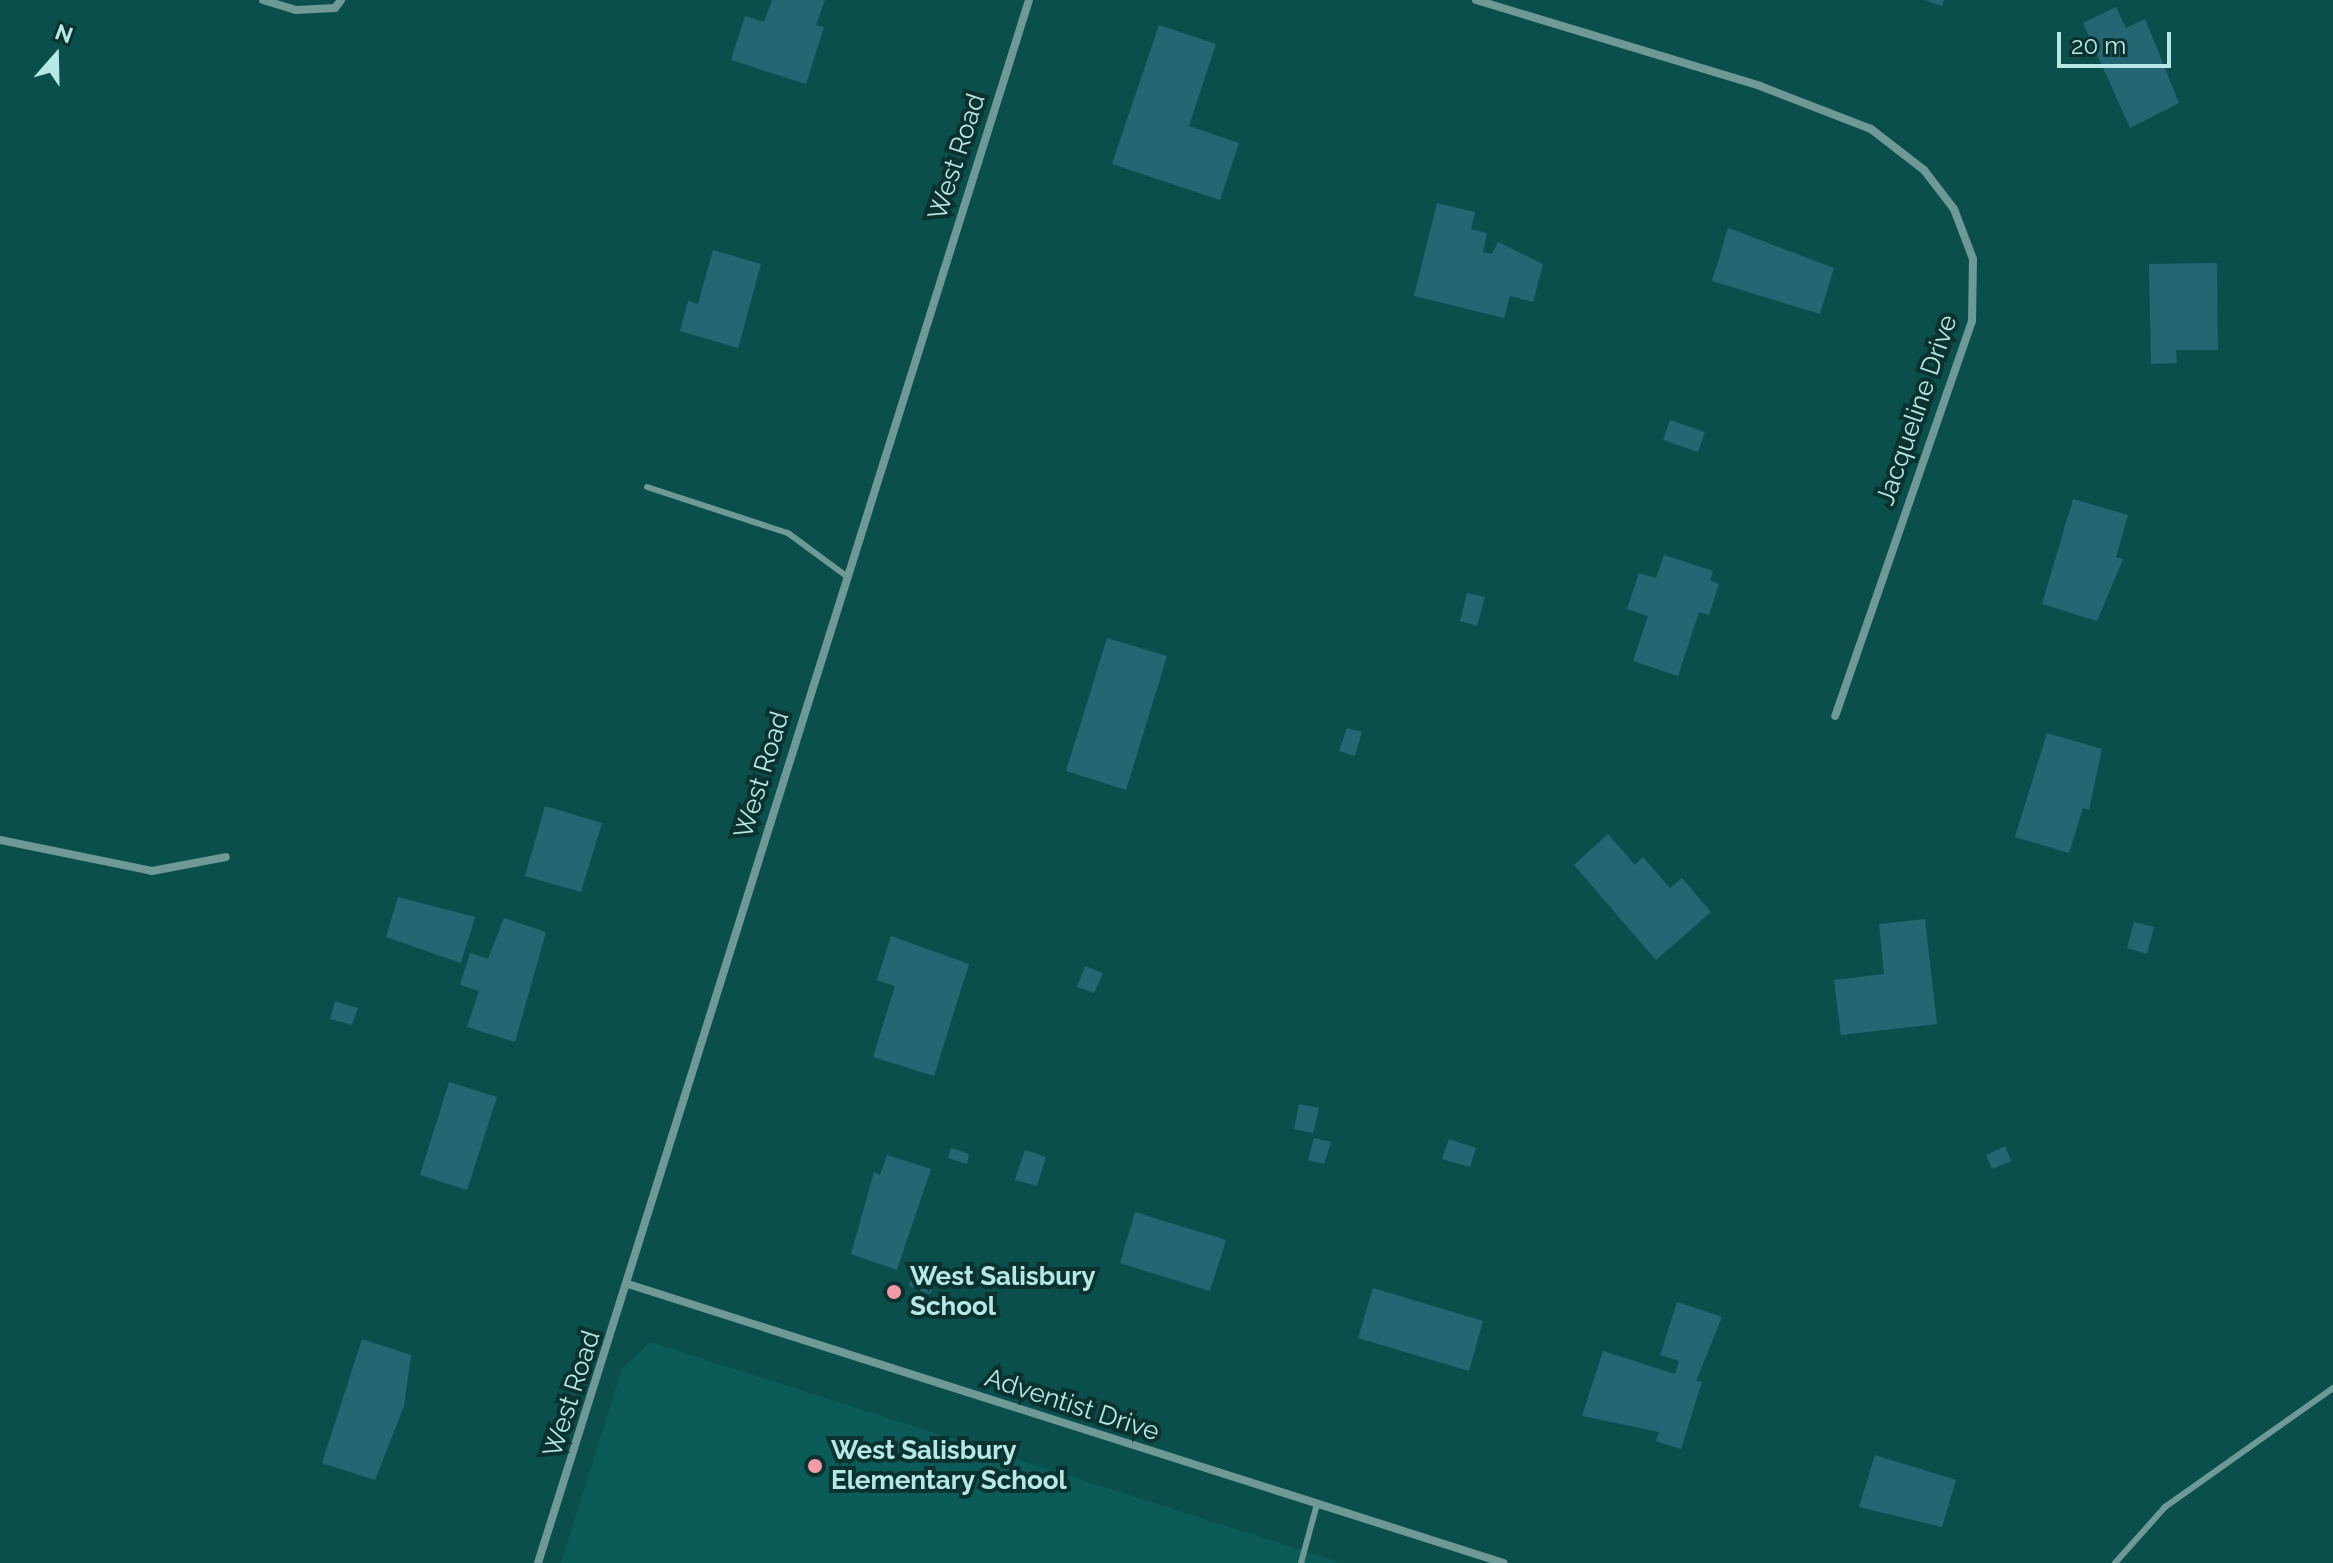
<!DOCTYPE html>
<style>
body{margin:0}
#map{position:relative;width:2333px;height:1563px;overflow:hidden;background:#0b4f4d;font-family:Raleway,sans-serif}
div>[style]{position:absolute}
.built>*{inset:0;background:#0b5c59}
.building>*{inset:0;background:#246773}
.lane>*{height:6px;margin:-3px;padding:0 3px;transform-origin:3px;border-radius:3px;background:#6e9996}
.street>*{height:8px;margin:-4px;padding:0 4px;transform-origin:4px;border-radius:4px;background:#6e9996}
.dots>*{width:22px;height:22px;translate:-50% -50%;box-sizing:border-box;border:4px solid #0c3230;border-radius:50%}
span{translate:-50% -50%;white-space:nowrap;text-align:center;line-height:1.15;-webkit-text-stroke:8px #0c3230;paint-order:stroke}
.street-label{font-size:26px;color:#b6e9e6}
.poi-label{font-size:26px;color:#b6e9e6;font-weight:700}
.left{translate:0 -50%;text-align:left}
.north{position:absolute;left:16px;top:16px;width:80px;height:80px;-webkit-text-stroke:6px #0c3230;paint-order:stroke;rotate:20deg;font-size:22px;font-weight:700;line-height:32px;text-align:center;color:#b6e9e6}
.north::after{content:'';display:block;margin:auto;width:28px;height:36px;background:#b6e9e6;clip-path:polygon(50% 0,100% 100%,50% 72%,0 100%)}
.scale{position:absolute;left:2057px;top:32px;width:114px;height:36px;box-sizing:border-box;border:4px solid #b6e9e6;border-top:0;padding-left:10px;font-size:24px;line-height:28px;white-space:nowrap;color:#b6e9e6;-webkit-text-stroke:6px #0c3230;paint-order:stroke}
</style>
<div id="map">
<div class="built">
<i style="clip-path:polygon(650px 1342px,1342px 1563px,561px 1563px,622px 1369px)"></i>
</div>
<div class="building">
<i style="clip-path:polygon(772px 0,825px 0,816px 25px,824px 27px,806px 84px,731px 60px,745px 16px,764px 22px)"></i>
<i style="clip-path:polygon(1925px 0,1944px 0,1942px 6px)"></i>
<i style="clip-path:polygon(2116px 7px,2126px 28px,2145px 19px,2179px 103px,2130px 128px,2083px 23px)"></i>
<i style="clip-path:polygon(1159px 25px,1216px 44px,1189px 126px,1239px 143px,1220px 200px,1112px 164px)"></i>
<i style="clip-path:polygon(1437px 203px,1475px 212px,1471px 229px,1487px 233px,1483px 252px,1492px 254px,1498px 242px,1543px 264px,1533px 302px,1510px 296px,1504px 318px,1414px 296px)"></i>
<i style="clip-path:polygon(1728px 228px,1834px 268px,1820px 314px,1712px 281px)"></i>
<i style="clip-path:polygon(713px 250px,761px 264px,738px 348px,680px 331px,688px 301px,698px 304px)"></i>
<i style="clip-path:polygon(2217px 263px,2218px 350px,2176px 350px,2177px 363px,2151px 364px,2149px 264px)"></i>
<i style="clip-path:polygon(1670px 420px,1705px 432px,1698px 452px,1663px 440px)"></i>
<i style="clip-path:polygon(2073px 499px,2128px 515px,2116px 557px,2123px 559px,2097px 621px,2042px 604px)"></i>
<i style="clip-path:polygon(1664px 555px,1713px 571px,1710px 580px,1719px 584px,1709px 615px,1699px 612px,1678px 676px,1633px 661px,1648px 616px,1627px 609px,1639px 573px,1656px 578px)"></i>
<i style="clip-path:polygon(1467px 593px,1485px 597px,1477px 626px,1460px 621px)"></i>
<i style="clip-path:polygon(1107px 638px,1167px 656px,1126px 790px,1066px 771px)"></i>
<i style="clip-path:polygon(1347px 728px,1362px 732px,1355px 756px,1339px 751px)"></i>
<i style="clip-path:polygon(2047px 733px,2102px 749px,2089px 810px,2083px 808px,2069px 853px,2015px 837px)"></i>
<i style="clip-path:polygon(545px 806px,602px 823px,581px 892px,525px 876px)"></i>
<i style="clip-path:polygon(1608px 834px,1635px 865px,1643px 857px,1670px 888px,1682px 878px,1711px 912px,1656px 960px,1574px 865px)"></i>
<i style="clip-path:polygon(398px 897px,475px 917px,461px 963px,386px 937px)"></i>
<i style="clip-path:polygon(504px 918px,546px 932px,515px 1042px,467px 1027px,479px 991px,460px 985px,470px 953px,488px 959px)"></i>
<i style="clip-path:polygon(1925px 919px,1937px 1024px,1841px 1035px,1834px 980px,1884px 974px,1879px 924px)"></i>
<i style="clip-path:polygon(2134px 922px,2154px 927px,2147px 954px,2127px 948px)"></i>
<i style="clip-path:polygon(891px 936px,969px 964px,934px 1076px,873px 1057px,895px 986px,877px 980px)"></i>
<i style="clip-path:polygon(1085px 966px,1103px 973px,1094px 993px,1077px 987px)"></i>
<i style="clip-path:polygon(335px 1001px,358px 1008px,352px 1025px,330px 1019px)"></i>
<i style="clip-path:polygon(449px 1082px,497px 1097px,467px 1190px,420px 1175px)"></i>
<i style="clip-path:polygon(1299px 1104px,1319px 1108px,1313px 1133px,1294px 1129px)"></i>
<i style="clip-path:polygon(1314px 1138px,1331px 1142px,1324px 1164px,1308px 1160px)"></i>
<i style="clip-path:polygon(1449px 1139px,1476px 1148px,1470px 1167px,1442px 1159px)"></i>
<i style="clip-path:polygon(2005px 1146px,2011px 1161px,1992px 1169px,1986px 1155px)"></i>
<i style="clip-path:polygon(951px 1148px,969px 1154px,967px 1164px,948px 1158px)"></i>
<i style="clip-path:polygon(1025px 1150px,1046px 1157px,1037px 1186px,1015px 1180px)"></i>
<i style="clip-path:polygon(887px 1155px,931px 1169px,897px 1270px,851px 1254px,874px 1172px,880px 1175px)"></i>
<i style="clip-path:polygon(1135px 1212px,1226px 1240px,1210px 1291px,1120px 1263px)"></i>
<i style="clip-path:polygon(913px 1275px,935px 1282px,930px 1294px,909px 1286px)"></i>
<i style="clip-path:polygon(1373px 1288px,1483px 1321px,1469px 1371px,1358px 1338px)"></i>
<i style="clip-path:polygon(1677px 1302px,1722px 1317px,1696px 1381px,1702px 1382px,1681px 1449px,1656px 1441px,1659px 1432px,1582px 1416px,1603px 1351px,1675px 1374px,1679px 1361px,1660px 1355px)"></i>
<i style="clip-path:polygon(362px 1339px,411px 1355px,404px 1406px,375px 1480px,322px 1463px)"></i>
<i style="clip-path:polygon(1875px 1455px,1956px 1480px,1942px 1527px,1859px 1507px)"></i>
</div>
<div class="lane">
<i style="left:647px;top:487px;width:148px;rotate:18.1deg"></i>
<i style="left:788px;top:533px;width:71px;rotate:36.4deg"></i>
<i style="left:1301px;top:1563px;width:61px;rotate:-74.8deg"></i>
<i style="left:2115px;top:1563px;width:75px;rotate:-48.2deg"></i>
<i style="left:2165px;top:1507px;width:206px;rotate:-35.3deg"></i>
</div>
<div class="street">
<i style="left:263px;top:0;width:34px;rotate:17deg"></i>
<i style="left:296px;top:10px;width:39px;rotate:-3deg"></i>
<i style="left:335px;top:8px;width:10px;rotate:-53deg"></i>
<i style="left:1476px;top:0;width:297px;rotate:16.8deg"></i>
<i style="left:1760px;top:86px;width:119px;rotate:21.2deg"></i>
<i style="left:1871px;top:129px;width:67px;rotate:37.7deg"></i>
<i style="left:1924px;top:170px;width:49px;rotate:52.4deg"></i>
<i style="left:1954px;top:209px;width:53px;rotate:69.2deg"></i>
<i style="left:1973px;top:259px;width:62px;rotate:90.9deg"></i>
<i style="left:1972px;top:321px;width:418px;rotate:109.1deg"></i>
<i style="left:0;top:840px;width:155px;rotate:11.5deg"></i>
<i style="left:152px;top:871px;width:75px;rotate:-10.7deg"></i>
<i style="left:628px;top:1284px;width:919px;rotate:17.67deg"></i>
<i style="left:538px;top:1563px;width:1638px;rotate:-72.56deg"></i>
</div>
<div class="dots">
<i style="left:894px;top:1292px;background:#f49aa6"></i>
<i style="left:815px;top:1466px;background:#f49aa6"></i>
</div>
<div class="street-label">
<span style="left:957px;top:157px;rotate:-72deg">West Road</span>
<span style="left:1917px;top:410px;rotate:-71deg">Jacqueline Drive</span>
<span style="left:762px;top:775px;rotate:-73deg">West Road</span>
<span style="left:572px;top:1394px;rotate:-72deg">West Road</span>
<span style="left:1072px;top:1405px;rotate:18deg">Adventist Drive</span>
</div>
<div class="poi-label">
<span class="left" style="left:910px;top:1292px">West Salisbury<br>School</span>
<span class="left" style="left:831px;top:1466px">West Salisbury<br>Elementary School</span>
</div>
<div class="north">N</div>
<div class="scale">20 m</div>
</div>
